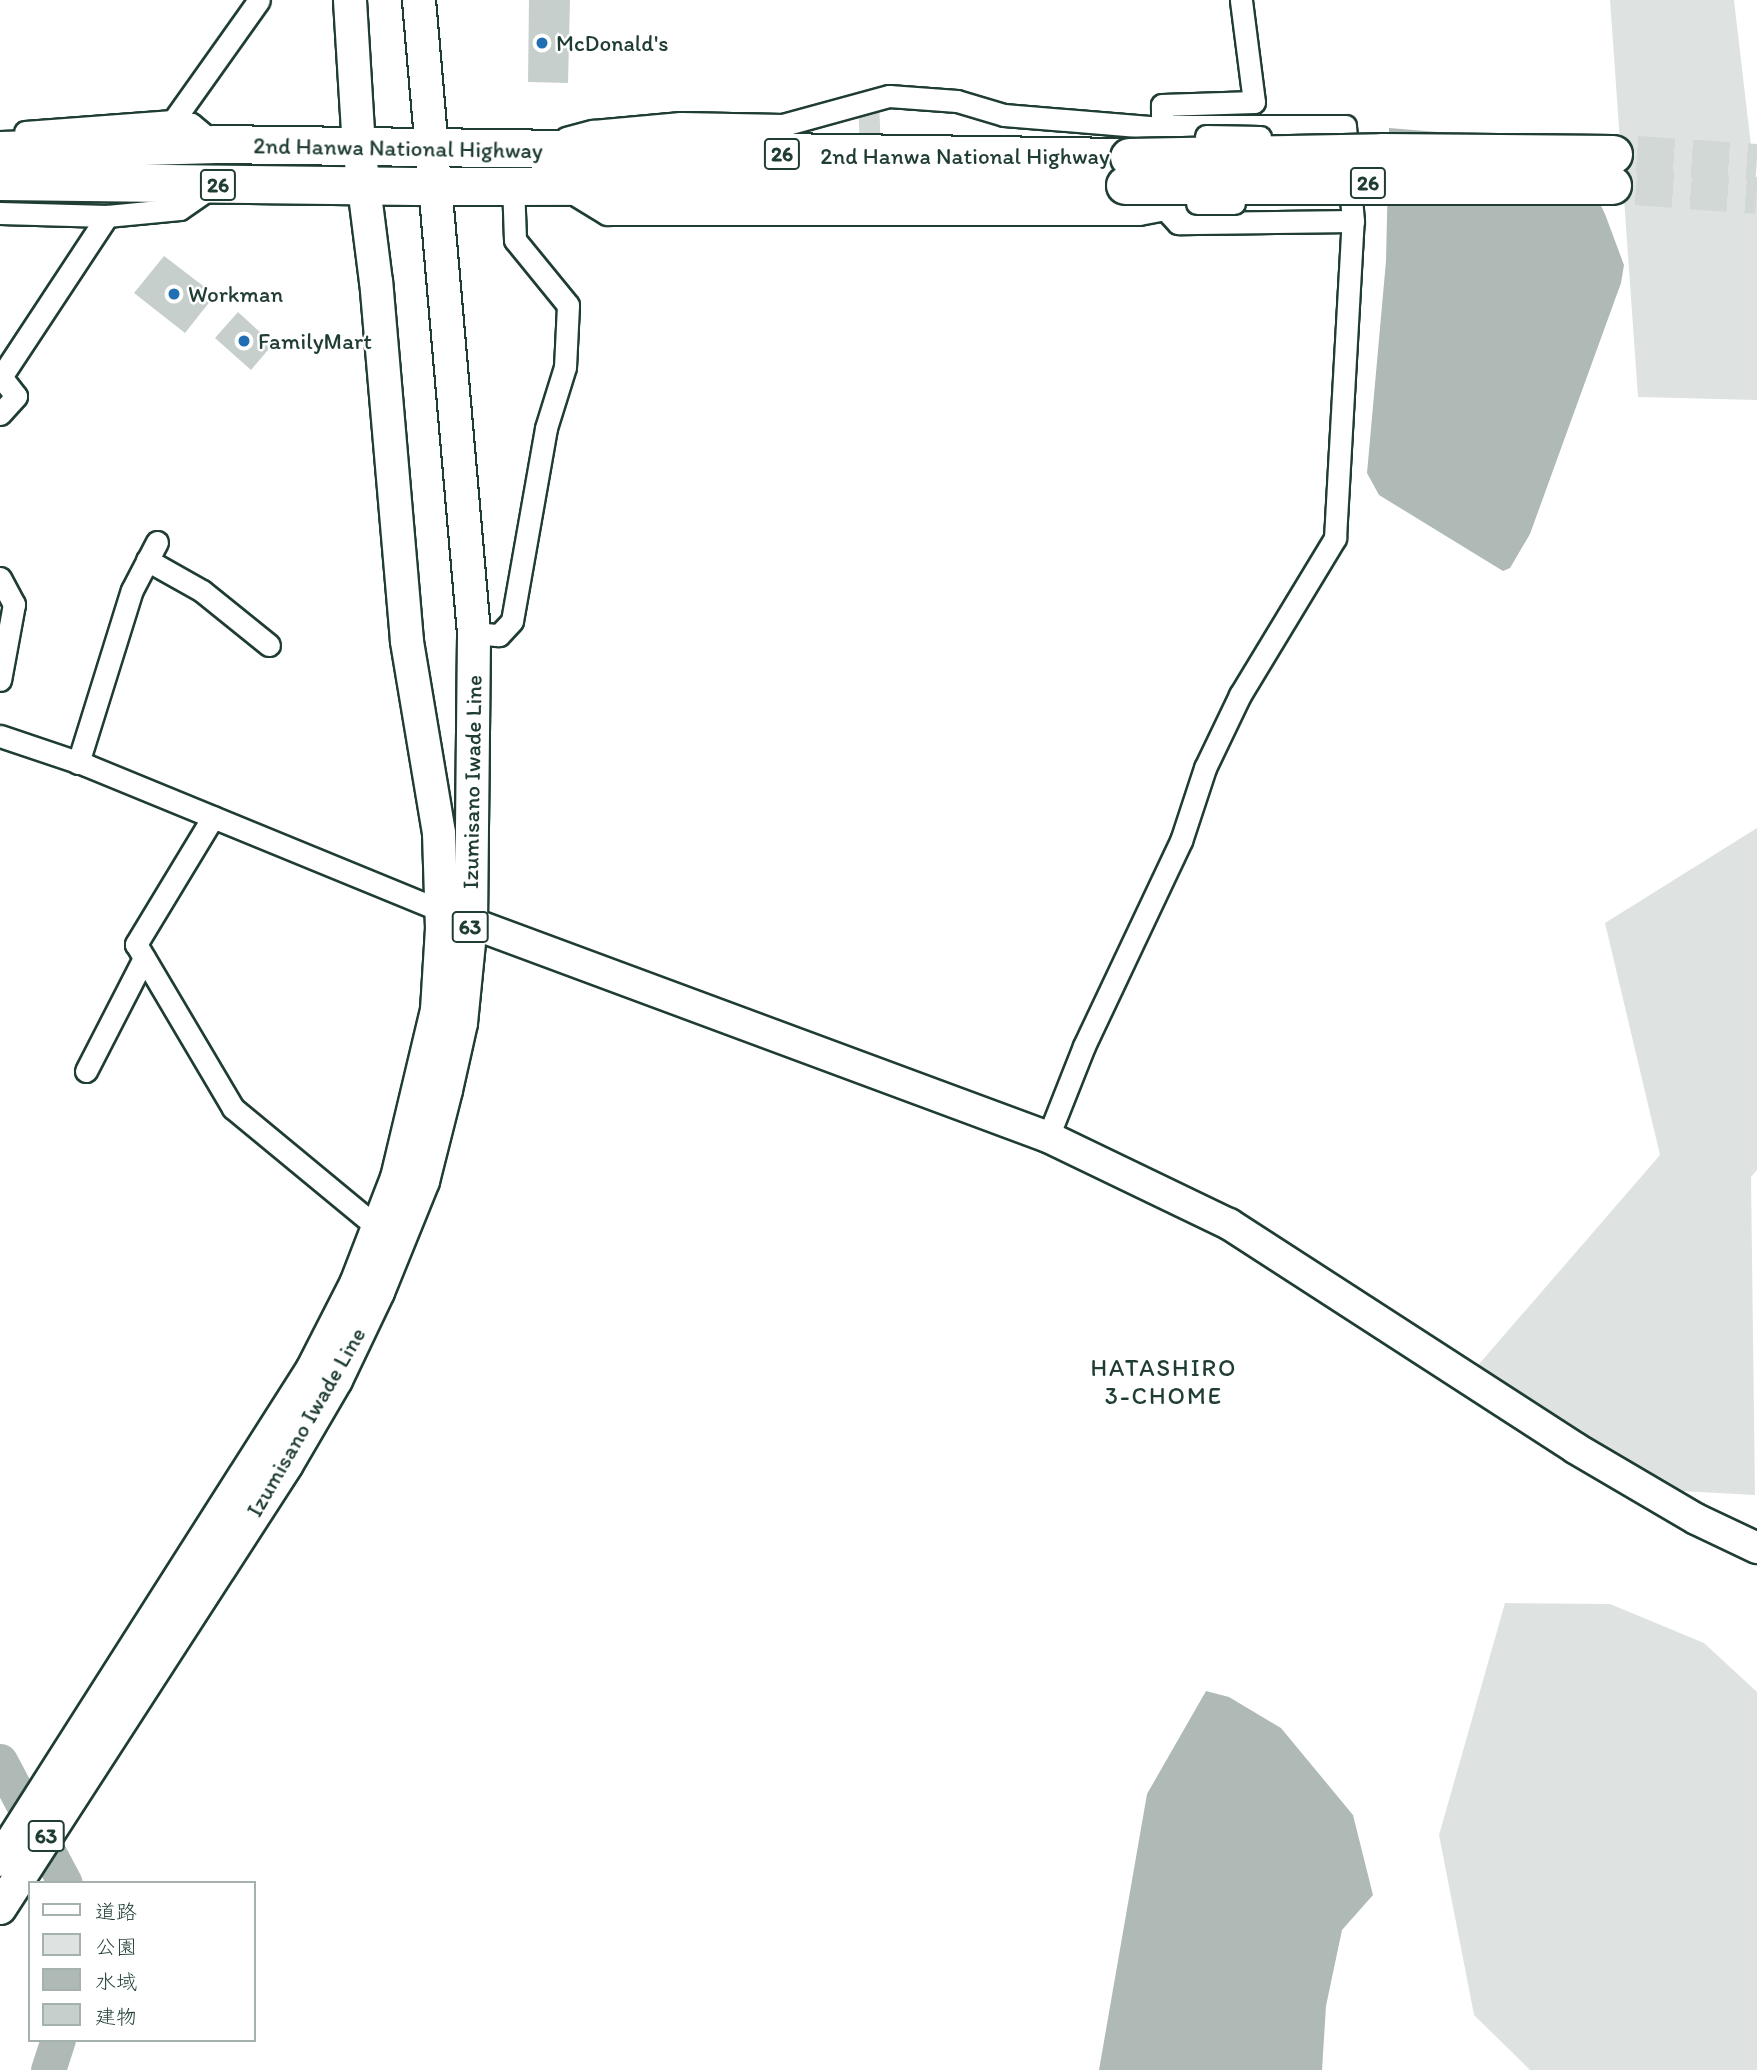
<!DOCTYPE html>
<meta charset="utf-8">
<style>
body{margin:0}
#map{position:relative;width:1757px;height:2070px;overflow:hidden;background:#fff;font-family:Itim,"Klee One",sans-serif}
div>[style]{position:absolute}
.green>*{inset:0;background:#dee3e2}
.water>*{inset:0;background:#afbab7}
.river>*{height:35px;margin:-17.5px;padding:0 17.5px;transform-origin:17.5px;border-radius:17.5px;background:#afbab7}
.building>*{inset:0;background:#c7cfcc}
.street-tunnel>*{height:21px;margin-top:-10.5px;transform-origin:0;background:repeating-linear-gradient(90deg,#d2d8d6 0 21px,transparent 0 31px)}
.highway-tunnel>*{height:37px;margin-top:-18.5px;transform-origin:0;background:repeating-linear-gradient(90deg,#d2d8d6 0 37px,transparent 0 55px)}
.roads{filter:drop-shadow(2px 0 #1f3d34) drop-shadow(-2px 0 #1f3d34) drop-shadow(0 2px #1f3d34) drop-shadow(0 -2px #1f3d34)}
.street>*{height:21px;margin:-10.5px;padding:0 10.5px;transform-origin:10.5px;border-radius:10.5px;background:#fff}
.secondary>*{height:30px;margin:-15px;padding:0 15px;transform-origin:15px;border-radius:15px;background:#fff}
.primary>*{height:32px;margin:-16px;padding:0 16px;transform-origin:16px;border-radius:16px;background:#fff}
.highway>*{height:37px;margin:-18.5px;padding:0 18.5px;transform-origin:18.5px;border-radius:18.5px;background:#fff}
.bridges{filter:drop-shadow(2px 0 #1f3d34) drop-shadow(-2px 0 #1f3d34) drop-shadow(0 2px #1f3d34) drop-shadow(0 -2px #1f3d34)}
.street-bridge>*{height:21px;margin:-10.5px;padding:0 10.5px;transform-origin:10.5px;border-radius:10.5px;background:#fff}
.highway-bridge>*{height:37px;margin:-18.5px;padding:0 18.5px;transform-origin:18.5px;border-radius:18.5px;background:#fff}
.dots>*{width:19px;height:19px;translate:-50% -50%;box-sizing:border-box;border:4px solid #fff;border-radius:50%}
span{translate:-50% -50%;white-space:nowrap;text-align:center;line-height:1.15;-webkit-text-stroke:5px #fff;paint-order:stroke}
.shield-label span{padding:2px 5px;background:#fff;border:2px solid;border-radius:5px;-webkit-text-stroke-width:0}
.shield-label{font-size:21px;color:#1f3d34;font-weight:700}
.poi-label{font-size:23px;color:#1f3d34}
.left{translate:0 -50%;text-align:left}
.street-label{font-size:23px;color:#1f3d34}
.neighbourhood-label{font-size:24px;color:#1f3d34;letter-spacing:2px}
.legend{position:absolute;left:28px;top:1881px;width:228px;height:161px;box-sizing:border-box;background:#fff;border:2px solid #a5b1ae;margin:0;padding:9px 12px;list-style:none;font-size:21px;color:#1f3d34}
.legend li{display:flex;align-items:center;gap:14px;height:35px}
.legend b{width:35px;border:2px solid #a5b1ae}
</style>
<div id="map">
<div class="green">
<i style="clip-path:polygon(1610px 0,1734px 0,1757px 197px,1757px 400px,1638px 397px)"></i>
<i style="clip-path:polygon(1757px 828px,1757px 1170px,1751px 1177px,1755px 1495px,1643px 1489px,1467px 1378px,1660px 1155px,1605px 923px)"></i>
<i style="clip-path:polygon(1505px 1603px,1610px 1604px,1704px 1643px,1757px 1692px,1757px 2070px,1530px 2070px,1474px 2015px,1439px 1835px)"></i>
</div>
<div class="water">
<i style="clip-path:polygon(1389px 128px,1570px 143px,1605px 214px,1624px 265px,1621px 283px,1530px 534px,1510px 568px,1503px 571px,1379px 495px,1367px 473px,1386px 261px)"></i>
<i style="clip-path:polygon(1206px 1691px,1229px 1697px,1281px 1728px,1353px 1815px,1373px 1895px,1342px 1930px,1326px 2006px,1322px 2070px,1099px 2070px,1147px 1794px)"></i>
</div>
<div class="river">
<i style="left:0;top:1761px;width:138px;rotate:62deg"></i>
<i style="left:48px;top:2070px;width:32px;rotate:-72deg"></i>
</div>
<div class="building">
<i style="clip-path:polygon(529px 0,570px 0,568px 83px,528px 82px)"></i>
<i style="clip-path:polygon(164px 256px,215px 295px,185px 333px,134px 293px)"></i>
<i style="clip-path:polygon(238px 312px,273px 344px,251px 370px,215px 338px)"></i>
</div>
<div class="street-tunnel">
<i style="left:869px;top:112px;width:52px;rotate:87.8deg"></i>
</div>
<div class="highway-tunnel">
<i style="left:1637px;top:154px;width:120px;rotate:3.8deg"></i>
<i style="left:1636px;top:186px;width:121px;rotate:4.3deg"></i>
</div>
<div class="roads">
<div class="street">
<i style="left:1164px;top:126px;width:181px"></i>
<i style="left:1345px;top:126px;width:95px;rotate:85.2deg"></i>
<i style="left:1353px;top:221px;width:175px;rotate:179.3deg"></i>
<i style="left:1178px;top:223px;width:22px;rotate:-133deg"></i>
<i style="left:1163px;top:207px;width:102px;rotate:-90.6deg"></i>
<i style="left:1162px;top:105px;width:92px;rotate:-1.9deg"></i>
<i style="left:1254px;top:102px;width:103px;rotate:-97.3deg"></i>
<i style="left:25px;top:132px;width:148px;rotate:-4.3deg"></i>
<i style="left:566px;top:138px;width:28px;rotate:-15deg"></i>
<i style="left:593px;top:131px;width:88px;rotate:-5.2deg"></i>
<i style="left:681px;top:123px;width:102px;rotate:1.1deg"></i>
<i style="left:783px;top:125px;width:110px;rotate:-15.3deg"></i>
<i style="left:889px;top:96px;width:68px;rotate:4.2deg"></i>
<i style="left:957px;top:101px;width:49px;rotate:16.6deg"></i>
<i style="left:1004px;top:115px;width:173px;rotate:4.7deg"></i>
<i style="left:214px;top:143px;width:30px;rotate:-140deg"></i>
<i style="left:191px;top:124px;width:18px;rotate:-171deg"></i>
<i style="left:173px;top:121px;width:148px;rotate:-54.6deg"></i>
<i style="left:566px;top:189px;width:48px;rotate:31.4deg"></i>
<i style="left:607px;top:214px;width:532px"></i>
<i style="left:1139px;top:214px;width:59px;rotate:-10.7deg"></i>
<i style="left:0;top:213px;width:107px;rotate:1.6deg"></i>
<i style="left:107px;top:216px;width:73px;rotate:-5.5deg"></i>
<i style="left:180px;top:209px;width:40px;rotate:-34.9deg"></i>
<i style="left:0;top:414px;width:24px;rotate:-48deg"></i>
<i style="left:16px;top:396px;width:24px;rotate:-128deg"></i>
<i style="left:1px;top:377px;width:193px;rotate:-56.6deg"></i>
<i style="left:147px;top:560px;width:63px;rotate:29.4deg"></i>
<i style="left:202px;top:591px;width:86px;rotate:38.9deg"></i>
<i style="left:0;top:578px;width:30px;rotate:62deg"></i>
<i style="left:14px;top:604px;width:77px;rotate:100.4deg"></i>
<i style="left:474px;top:633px;width:25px;rotate:5deg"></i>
<i style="left:499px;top:635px;width:19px;rotate:-47deg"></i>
<i style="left:512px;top:621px;width:196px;rotate:-80deg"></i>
<i style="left:546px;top:428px;width:64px;rotate:-72.7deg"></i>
<i style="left:565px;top:367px;width:62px;rotate:-87.2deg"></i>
<i style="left:568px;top:305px;width:84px;rotate:-129.2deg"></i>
<i style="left:515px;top:240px;width:56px;rotate:-92deg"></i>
<i style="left:0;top:736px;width:91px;rotate:18.6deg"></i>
<i style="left:86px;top:765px;width:393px;rotate:22.3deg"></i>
<i style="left:78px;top:763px;width:181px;rotate:-72.7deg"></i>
<i style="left:132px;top:590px;width:54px;rotate:-62.5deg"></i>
<i style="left:213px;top:817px;width:149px;rotate:121.2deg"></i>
<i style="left:136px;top:944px;width:191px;rotate:59.4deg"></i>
<i style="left:233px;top:1108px;width:188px;rotate:39.6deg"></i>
<i style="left:86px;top:1071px;width:127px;rotate:-62.8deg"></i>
<i style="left:1048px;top:1137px;width:98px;rotate:-68.4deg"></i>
<i style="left:1084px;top:1046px;width:227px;rotate:-64.7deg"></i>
<i style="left:1181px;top:841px;width:77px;rotate:-71.8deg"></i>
<i style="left:1205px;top:768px;width:81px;rotate:-64.4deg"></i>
<i style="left:1240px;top:695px;width:184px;rotate:-58.8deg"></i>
<i style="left:1335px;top:538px;width:318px;rotate:-86.8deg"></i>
</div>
<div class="secondary">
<i style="left:471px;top:923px;width:615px;rotate:20.35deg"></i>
<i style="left:1048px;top:1137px;width:201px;rotate:25.7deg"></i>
<i style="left:1229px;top:1224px;width:412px;rotate:32.9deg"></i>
<i style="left:1575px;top:1448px;width:140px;rotate:30.4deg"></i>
<i style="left:1696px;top:1519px;width:68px;rotate:25.4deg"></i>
</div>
<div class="primary">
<i style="left:0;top:1860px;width:581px;rotate:-57.51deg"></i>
<i style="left:312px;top:1370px;width:97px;rotate:-62.9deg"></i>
<i style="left:356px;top:1284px;width:114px;rotate:-68.9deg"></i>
<i style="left:397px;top:1178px;width:173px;rotate:-76.6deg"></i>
<i style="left:437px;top:1010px;width:81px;rotate:-86.5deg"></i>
<i style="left:442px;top:929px;width:96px;rotate:-91.8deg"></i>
<i style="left:439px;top:833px;width:195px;rotate:-99.5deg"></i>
<i style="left:407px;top:641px;width:360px;rotate:-94.9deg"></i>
<i style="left:376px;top:282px;width:135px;rotate:-97.2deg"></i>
<i style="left:359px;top:148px;width:148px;rotate:-93.5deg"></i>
<i style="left:0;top:1908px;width:529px;rotate:-57.12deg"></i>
<i style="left:287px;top:1464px;width:97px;rotate:-59.7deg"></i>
<i style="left:336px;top:1380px;width:98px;rotate:-64.5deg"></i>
<i style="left:378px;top:1292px;width:120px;rotate:-67.9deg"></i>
<i style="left:423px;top:1181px;width:94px;rotate:-75.8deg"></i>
<i style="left:446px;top:1090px;width:69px;rotate:-77.4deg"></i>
<i style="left:461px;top:1023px;width:100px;rotate:-84.3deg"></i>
<i style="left:471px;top:923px;width:290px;rotate:-89.4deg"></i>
<i style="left:474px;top:633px;width:635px;rotate:-94.97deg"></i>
</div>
<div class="highway">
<i style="left:0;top:150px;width:216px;rotate:-1.6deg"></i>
<i style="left:216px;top:144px;width:913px;rotate:0.82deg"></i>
<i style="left:0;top:181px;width:435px;rotate:0.7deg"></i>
<i style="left:435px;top:186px;width:690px;rotate:-0.08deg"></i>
</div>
</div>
<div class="bridges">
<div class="street-bridge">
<i style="left:1206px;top:136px;width:54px;rotate:1.1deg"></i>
<i style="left:1197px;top:203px;width:37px"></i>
</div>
<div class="highway-bridge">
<i style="left:1129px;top:157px;width:253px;rotate:-1.1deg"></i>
<i style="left:1382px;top:152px;width:231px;rotate:0.5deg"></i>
<i style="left:1125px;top:185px;width:487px"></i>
</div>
</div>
<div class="dots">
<i style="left:542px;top:43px;background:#1f6fb2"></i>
<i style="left:174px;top:294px;background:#1f6fb2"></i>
<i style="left:244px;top:341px;background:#1f6fb2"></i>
</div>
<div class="shield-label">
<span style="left:782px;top:154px">26</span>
<span style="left:1368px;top:183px">26</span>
<span style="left:218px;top:185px">26</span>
<span style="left:470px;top:927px">63</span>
<span style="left:46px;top:1836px">63</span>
</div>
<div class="poi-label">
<span class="left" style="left:556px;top:43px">McDonald's</span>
<span class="left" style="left:188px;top:294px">Workman</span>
<span class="left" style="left:258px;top:341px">FamilyMart</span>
</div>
<div class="street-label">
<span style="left:398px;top:148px;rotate:1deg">2nd Hanwa National Highway</span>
<span style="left:965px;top:156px">2nd Hanwa National Highway</span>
<span style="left:472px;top:782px;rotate:-89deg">Izumisano Iwade Line</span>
<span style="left:306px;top:1422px;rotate:-60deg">Izumisano Iwade Line</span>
</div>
<div class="neighbourhood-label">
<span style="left:1164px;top:1382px">HATASHIRO<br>3-CHOME</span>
</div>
<ul class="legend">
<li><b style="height:9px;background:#fff"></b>道路</li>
<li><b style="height:19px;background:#dee3e2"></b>公園</li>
<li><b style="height:19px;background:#afbab7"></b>水域</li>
<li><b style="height:19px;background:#c7cfcc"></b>建物</li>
</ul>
</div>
